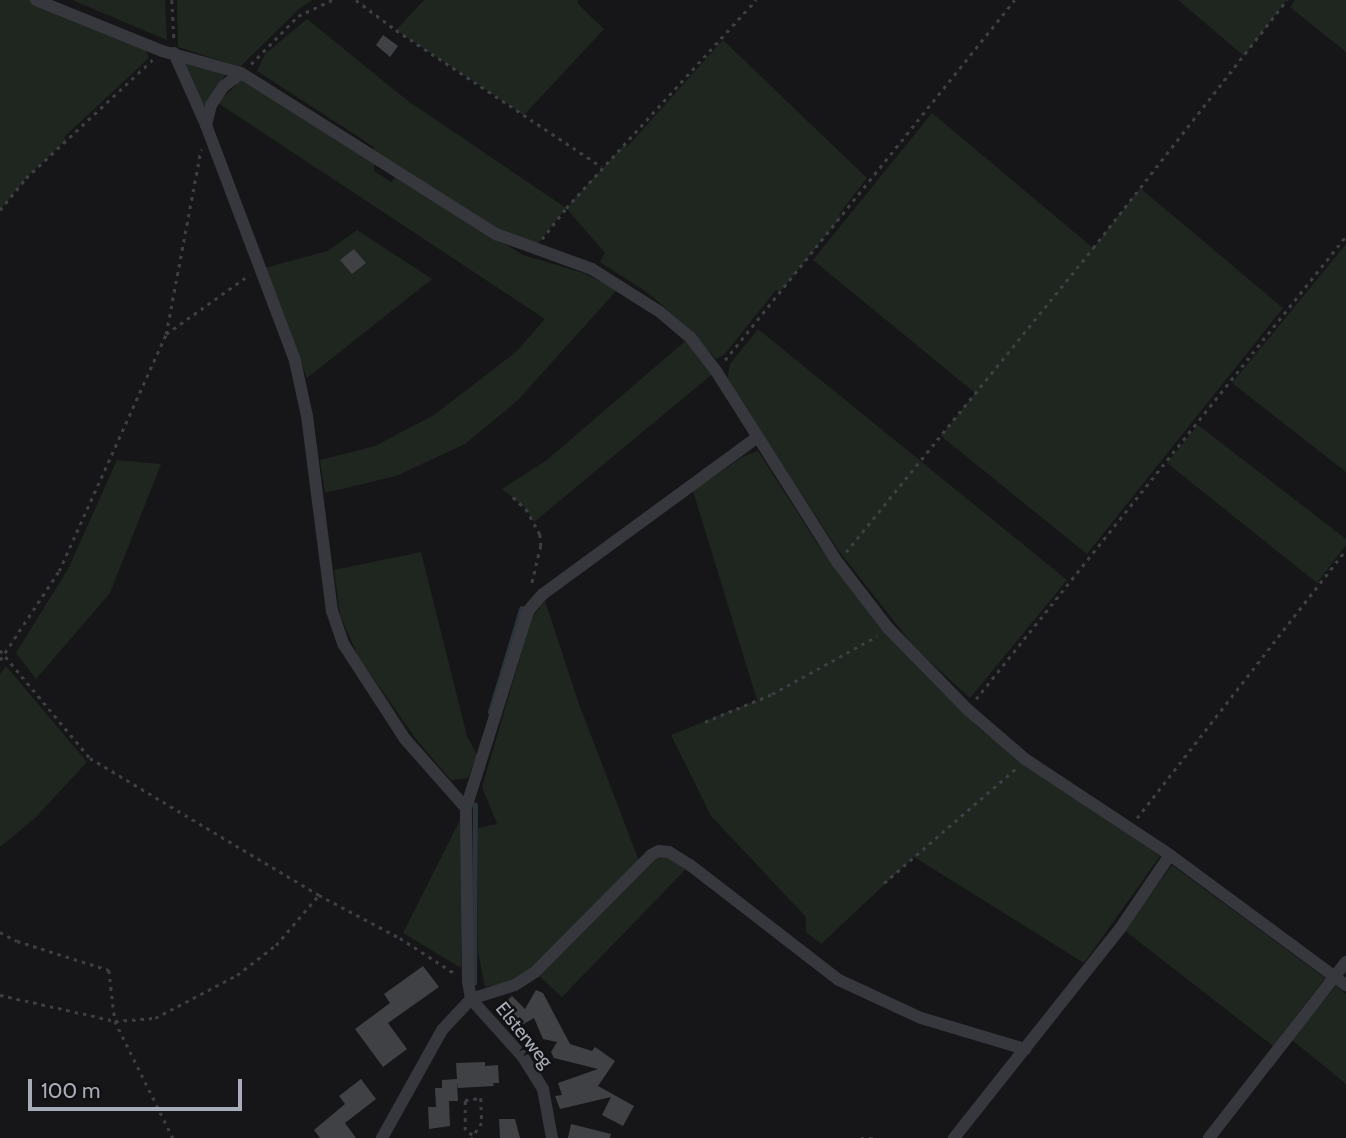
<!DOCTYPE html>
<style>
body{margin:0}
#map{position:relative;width:1346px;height:1138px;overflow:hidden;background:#161618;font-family:Cabin,sans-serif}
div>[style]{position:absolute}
.green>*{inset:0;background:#1e261f}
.stream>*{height:4.5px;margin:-2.25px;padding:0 2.25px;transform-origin:2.25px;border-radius:2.25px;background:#2c353c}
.building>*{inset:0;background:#404145}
.path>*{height:2.5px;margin-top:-1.25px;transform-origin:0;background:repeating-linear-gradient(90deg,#3d3f44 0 3.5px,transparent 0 8.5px)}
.minor>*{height:12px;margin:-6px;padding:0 6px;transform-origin:6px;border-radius:6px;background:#37383d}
span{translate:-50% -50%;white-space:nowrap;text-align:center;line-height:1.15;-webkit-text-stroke:5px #111113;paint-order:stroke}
.street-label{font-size:19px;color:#a8adb8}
.scale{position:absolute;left:28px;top:1079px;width:214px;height:32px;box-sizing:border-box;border:4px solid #a8adb8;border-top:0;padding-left:9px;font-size:21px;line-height:24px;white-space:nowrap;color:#a8adb8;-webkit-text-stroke:5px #111113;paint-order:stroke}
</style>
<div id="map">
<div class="green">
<i style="clip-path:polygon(0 0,33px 0,145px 49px,149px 58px,64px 137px,66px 140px,26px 178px,0 210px)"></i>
<i style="clip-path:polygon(72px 0,165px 0,167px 40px)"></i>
<i style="clip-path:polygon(177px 0,313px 0,301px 7px,240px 67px,178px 47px)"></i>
<i style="clip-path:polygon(424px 0,579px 0,577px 3px,604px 29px,524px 115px,396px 30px)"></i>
<i style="clip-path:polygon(1178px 0,1287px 0,1244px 56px)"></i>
<i style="clip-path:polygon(1295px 0,1346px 0,1346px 52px,1290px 7px)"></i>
<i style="clip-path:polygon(307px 19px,408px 101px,566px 208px,624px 145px,627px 147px,723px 40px,867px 178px,839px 214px,841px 217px,780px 292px,776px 290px,724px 355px,716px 359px,689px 329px,651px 295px,600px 262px,605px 253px,566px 208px,533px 250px,369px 155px,374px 147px,257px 71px,265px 54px)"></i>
<i style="clip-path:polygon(181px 60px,226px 74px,202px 108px)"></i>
<i style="clip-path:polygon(242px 79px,374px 162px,374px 171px,391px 182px,396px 177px,523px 255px,584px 273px,617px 290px,517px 401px,465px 444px,396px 476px,325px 493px,320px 460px,375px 446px,434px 415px,516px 352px,545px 319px,218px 103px)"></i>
<i style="clip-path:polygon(932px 113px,1093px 248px,1140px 188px,1283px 308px,1087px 554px,941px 436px,975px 393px,813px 260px)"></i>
<i style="clip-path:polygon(357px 230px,432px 279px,307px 378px,264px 268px,328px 251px)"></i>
<i style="clip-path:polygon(1346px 244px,1346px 472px,1232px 383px)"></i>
<i style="clip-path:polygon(758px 329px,1067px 580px,970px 698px,916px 649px,838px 550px,727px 380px,730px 364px)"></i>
<i style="clip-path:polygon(690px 337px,716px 371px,534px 522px,526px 509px,502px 489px,547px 460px)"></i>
<i style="clip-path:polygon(1198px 425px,1346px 539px,1346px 545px,1317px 583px,1167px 463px)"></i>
<i style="clip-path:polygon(758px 451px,819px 546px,876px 622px,980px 729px,1028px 766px,1160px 856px,1084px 963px,914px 857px,821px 944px,806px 932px,806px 917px,711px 816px,671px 735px,757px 700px,693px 491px,742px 457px)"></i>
<i style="clip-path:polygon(117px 460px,161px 464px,110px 593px,36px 679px,16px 653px,68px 569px)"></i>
<i style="clip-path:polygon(421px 552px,467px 736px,477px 755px,468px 778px,451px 780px,415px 738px,358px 656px,340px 615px,334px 570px)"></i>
<i style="clip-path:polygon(545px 601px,579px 704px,639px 861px,534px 968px,510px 982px,485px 987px,478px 952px,478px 828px,497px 824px,482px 787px,532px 617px)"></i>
<i style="clip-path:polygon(6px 666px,87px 762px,35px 818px,0 847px,0 674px)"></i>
<i style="clip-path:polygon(462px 816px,461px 968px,403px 933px)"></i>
<i style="clip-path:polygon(667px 855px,687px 868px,562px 997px,538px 975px,656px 859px)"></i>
<i style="clip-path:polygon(1172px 865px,1325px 978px,1273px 1046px,1124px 930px)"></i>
<i style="clip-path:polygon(1336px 986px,1346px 994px,1346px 1084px,1291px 1039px)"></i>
</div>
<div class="stream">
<i style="left:490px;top:712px;width:108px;rotate:-73.2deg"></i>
<i style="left:474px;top:983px;width:178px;rotate:-89.7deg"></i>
</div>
<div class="building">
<i style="clip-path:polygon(383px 35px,398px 46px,390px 57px,376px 45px)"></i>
<i style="clip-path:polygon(354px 249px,366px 263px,352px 274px,340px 260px)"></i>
<i style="clip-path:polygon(423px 966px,439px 987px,388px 1023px,407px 1049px,383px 1067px,355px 1029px,390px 1003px,384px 994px)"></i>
<i style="clip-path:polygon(536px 990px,543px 993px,570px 1044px,592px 1051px,595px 1047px,615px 1061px,598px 1086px,634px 1106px,623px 1126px,602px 1115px,611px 1097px,560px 1109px,555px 1096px,562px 1095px,558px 1083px,598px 1069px,554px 1058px,551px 1052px,557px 1042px,543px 1039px,534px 1018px,515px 1029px,519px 1022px,502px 1006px,512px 996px,525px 1009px)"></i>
<i style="clip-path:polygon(485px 1062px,485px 1066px,498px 1065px,499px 1083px,493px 1083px,494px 1086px,458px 1088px,457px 1083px,458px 1101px,449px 1101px,450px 1126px,429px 1129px,428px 1107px,436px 1107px,435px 1088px,442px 1088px,442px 1080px,457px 1079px,456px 1063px)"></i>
<i style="clip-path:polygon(361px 1079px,376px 1099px,345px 1123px,356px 1138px,320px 1138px,314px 1130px,345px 1104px,339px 1096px)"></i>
<i style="clip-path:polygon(499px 1119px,515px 1119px,520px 1138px,500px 1138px)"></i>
<i style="clip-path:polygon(571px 1124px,611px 1134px,610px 1138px,568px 1138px)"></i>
</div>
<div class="path">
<i style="left:172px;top:0;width:39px;rotate:87deg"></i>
<i style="left:356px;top:0;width:50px;rotate:36.9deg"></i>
<i style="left:396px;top:30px;width:247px;rotate:33.6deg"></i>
<i style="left:251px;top:64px;width:67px;rotate:-45.6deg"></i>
<i style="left:298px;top:16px;width:38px;rotate:-25deg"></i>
<i style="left:0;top:210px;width:41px;rotate:-50.9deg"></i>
<i style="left:26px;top:178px;width:173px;rotate:-43.1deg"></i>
<i style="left:542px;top:239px;width:39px;rotate:-52deg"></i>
<i style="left:566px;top:208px;width:282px;rotate:-47.6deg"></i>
<i style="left:166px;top:334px;width:102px;rotate:-35.4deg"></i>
<i style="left:725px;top:360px;width:462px;rotate:-51.2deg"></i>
<i style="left:513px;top:497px;width:18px;rotate:43deg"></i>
<i style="left:526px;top:509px;width:29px;rotate:61deg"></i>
<i style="left:540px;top:534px;width:12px;rotate:85deg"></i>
<i style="left:541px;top:546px;width:42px;rotate:103.7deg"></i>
<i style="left:846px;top:552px;width:392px;rotate:-50.9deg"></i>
<i style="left:1093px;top:248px;width:315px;rotate:-52deg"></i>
<i style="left:0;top:650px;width:141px;rotate:50.2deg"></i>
<i style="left:90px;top:758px;width:267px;rotate:30.9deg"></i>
<i style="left:319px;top:895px;width:92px;rotate:28deg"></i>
<i style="left:400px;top:938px;width:64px;rotate:32.9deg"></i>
<i style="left:0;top:660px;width:107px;rotate:-56.5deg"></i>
<i style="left:59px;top:571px;width:260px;rotate:-65.7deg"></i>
<i style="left:166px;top:334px;width:188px;rotate:-79.3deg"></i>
<i style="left:976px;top:699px;width:593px;rotate:-51.37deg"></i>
<i style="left:705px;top:722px;width:73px;rotate:-22.7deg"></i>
<i style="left:772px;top:694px;width:120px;rotate:-28.9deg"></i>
<i style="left:1137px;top:818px;width:340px;rotate:-52.1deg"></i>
<i style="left:884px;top:883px;width:174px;rotate:-41deg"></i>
<i style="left:0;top:932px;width:19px;rotate:28deg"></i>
<i style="left:17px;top:941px;width:96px;rotate:17.5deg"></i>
<i style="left:109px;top:970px;width:51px;rotate:83.3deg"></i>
<i style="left:115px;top:1021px;width:131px;rotate:63.6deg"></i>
<i style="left:0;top:995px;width:118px;rotate:12.7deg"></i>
<i style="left:115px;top:1021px;width:40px;rotate:-4.3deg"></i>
<i style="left:155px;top:1018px;width:93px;rotate:-27.7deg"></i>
<i style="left:237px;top:975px;width:49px;rotate:-37.6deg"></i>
<i style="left:276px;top:945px;width:65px;rotate:-49.4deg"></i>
<i style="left:472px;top:1135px;width:9px;rotate:-144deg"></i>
<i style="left:465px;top:1130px;width:30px;rotate:-90deg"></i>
<i style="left:465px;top:1100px;width:16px;rotate:-7deg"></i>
<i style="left:481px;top:1098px;width:25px;rotate:88deg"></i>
<i style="left:482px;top:1123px;width:18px;rotate:124deg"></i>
<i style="left:861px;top:1138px;width:12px"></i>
</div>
<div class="minor">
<i style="left:36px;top:0;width:136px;rotate:22deg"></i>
<i style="left:162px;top:51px;width:82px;rotate:15.6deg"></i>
<i style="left:241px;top:73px;width:302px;rotate:32.3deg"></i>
<i style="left:496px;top:234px;width:102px;rotate:20deg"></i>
<i style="left:592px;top:269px;width:80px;rotate:32.3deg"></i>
<i style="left:660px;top:312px;width:39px;rotate:40deg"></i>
<i style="left:690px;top:337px;width:43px;rotate:52.6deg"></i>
<i style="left:716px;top:371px;width:227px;rotate:57.6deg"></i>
<i style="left:838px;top:563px;width:82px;rotate:52.4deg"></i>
<i style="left:888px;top:628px;width:113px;rotate:45.7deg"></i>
<i style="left:967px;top:709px;width:77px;rotate:40.8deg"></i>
<i style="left:1025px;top:759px;width:174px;rotate:33.5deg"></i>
<i style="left:1170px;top:855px;width:219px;rotate:36.5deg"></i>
<i style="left:174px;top:53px;width:79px;rotate:66deg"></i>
<i style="left:206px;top:125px;width:252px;rotate:69.3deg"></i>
<i style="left:295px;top:361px;width:56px;rotate:77.7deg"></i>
<i style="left:307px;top:416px;width:197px;rotate:82.7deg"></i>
<i style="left:332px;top:611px;width:36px;rotate:71deg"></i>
<i style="left:344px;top:645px;width:112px;rotate:57deg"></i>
<i style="left:405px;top:739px;width:92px;rotate:48.5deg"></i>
<i style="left:206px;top:125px;width:21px;rotate:-76deg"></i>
<i style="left:211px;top:105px;width:23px;rotate:-56deg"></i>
<i style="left:224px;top:86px;width:21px;rotate:-37deg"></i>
<i style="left:382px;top:1138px;width:124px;rotate:-60.9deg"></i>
<i style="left:442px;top:1030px;width:42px;rotate:-46.9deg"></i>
<i style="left:471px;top:999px;width:46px;rotate:-17.7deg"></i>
<i style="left:515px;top:985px;width:24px;rotate:-33deg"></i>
<i style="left:535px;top:972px;width:165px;rotate:-45.2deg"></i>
<i style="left:651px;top:855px;width:9px;rotate:-27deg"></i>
<i style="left:659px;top:851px;width:10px;rotate:6deg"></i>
<i style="left:669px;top:852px;width:25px;rotate:32deg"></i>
<i style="left:690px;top:865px;width:188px;rotate:37.7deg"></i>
<i style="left:839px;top:980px;width:90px;rotate:24.9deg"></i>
<i style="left:921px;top:1018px;width:109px;rotate:16.6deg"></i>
<i style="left:552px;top:1138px;width:50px;rotate:-100.4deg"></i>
<i style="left:543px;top:1089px;width:38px;rotate:-122deg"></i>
<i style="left:523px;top:1057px;width:78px;rotate:-131.9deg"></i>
<i style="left:471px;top:999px;width:17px;rotate:-100deg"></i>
<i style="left:468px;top:982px;width:174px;rotate:-90.7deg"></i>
<i style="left:466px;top:808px;width:207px;rotate:-72.5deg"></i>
<i style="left:528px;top:611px;width:23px;rotate:-49deg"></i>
<i style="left:543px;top:594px;width:264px;rotate:-36.2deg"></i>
<i style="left:954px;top:1138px;width:269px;rotate:-51.6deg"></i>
<i style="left:1121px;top:927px;width:87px;rotate:-55.8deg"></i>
<i style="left:1209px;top:1138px;width:223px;rotate:-52.1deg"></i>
</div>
<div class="street-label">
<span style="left:524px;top:1035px;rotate:51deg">Elsterweg</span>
</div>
<div class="scale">100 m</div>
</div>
